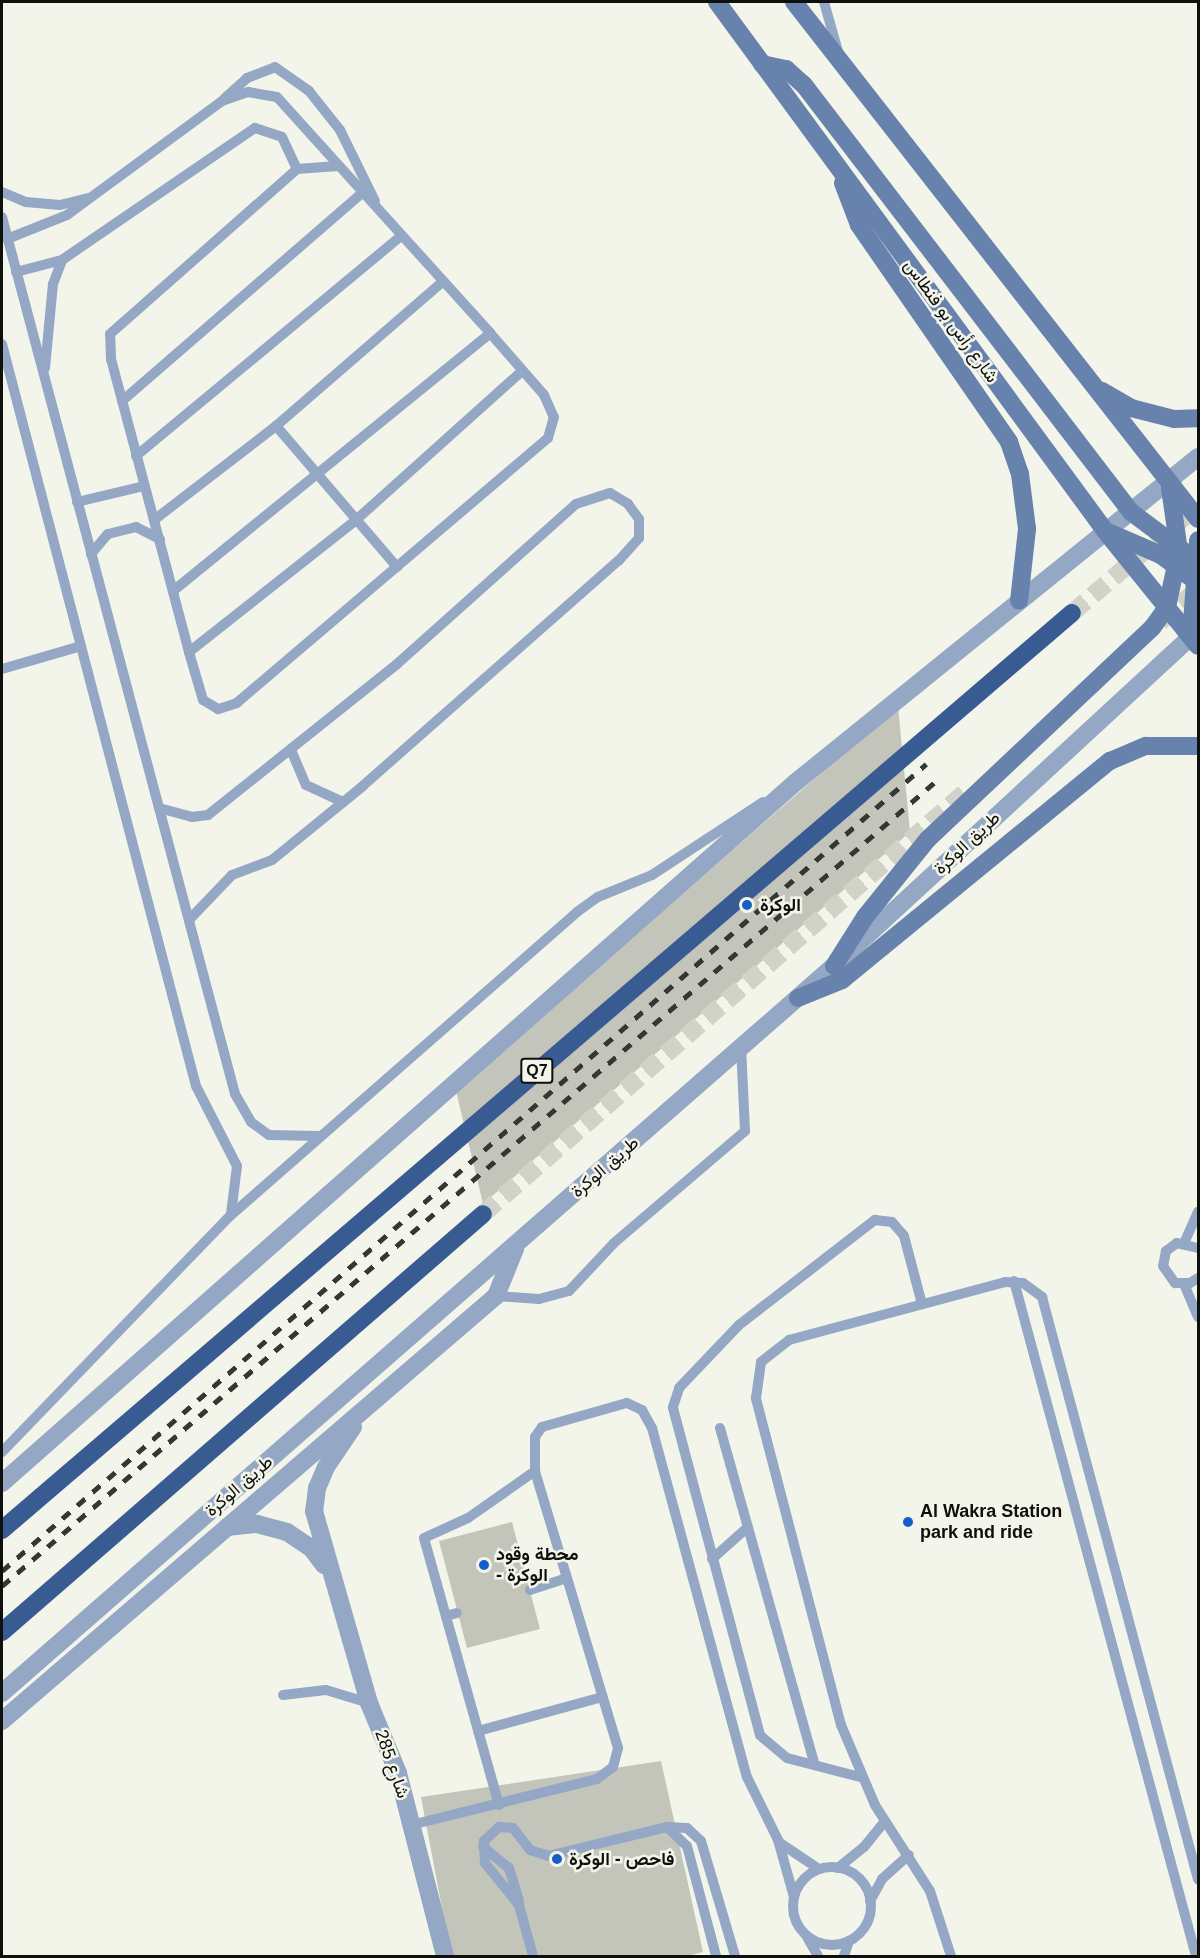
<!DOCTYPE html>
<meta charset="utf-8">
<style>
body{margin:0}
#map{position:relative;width:1200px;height:1958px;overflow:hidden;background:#f3f5ea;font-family:Helvetica,Vazirmatn,sans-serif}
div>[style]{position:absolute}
.building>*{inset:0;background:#c3c5bb}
.trunk-tunnel>*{height:18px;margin-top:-9px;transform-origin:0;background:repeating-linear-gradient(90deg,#d1d3c9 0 18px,transparent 0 27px)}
.service>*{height:10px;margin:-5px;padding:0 5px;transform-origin:5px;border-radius:5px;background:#94a7c5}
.service>.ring{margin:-5px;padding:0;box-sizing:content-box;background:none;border:10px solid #94a7c5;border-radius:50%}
.tertiary>*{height:18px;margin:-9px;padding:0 9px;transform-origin:9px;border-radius:9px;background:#94a7c5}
.secondary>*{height:18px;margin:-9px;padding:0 9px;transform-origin:9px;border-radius:9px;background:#6782ac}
.trunk>*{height:18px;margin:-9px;padding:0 9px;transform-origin:9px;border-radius:9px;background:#385b92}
.rail>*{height:4.5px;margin-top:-2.25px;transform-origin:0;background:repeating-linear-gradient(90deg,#353731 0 10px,transparent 0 20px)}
.dots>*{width:16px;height:16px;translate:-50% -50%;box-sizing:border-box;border:3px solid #f3f5ea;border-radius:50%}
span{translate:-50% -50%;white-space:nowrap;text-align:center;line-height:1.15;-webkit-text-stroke:5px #f3f5ea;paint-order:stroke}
.shield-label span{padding:2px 4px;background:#f3f5ea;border:2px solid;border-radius:4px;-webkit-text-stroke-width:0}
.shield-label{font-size:16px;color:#0f100c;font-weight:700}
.street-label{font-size:18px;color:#0f100c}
.poi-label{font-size:18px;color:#0f100c;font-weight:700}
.left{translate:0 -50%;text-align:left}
.frame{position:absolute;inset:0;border:3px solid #0f100c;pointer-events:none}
</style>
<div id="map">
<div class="building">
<i style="clip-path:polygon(898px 706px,910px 832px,483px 1204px,456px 1091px)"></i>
<i style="clip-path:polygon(512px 1522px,540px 1629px,467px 1648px,439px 1541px)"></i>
<i style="clip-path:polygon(661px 1761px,703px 1952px,688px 1956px,451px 1956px,421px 1797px)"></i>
</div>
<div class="trunk-tunnel">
<i style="left:1072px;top:613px;width:166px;rotate:-40.6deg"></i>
<i style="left:1160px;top:622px;width:50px;rotate:-41deg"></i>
<i style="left:483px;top:1214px;width:647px;rotate:-41.18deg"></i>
</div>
<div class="service">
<i style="left:824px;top:2px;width:58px;rotate:74.1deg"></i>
<i style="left:225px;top:98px;width:30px;rotate:-42deg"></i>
<i style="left:247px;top:78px;width:30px;rotate:-21deg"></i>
<i style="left:275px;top:67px;width:42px;rotate:35.2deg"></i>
<i style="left:309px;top:91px;width:50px;rotate:51.5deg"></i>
<i style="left:340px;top:130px;width:79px;rotate:63.8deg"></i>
<i style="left:2px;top:192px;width:26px;rotate:23deg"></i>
<i style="left:26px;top:202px;width:34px;rotate:5deg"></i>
<i style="left:60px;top:205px;width:29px;rotate:-14deg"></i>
<i style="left:2px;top:217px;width:907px;rotate:75.12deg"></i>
<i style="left:235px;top:1094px;width:32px;rotate:60deg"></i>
<i style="left:251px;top:1122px;width:22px;rotate:36deg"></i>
<i style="left:269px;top:1135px;width:49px;rotate:1.2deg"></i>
<i style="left:7px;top:239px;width:65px;rotate:-21.8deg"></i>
<i style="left:67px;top:215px;width:192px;rotate:-36.3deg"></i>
<i style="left:222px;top:101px;width:28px;rotate:-19deg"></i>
<i style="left:248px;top:92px;width:29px;rotate:10deg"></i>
<i style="left:277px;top:97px;width:318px;rotate:47.9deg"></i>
<i style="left:490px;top:333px;width:82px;rotate:48.9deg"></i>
<i style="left:544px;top:395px;width:24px;rotate:66deg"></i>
<i style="left:554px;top:417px;width:22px;rotate:106deg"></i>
<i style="left:548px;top:438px;width:409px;rotate:139.6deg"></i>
<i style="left:237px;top:703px;width:20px;rotate:162deg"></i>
<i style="left:218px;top:709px;width:17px;rotate:-149deg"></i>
<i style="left:203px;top:700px;width:50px;rotate:-106.3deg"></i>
<i style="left:189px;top:652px;width:303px;rotate:-104.9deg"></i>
<i style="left:111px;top:359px;width:25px;rotate:-92deg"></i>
<i style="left:110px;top:334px;width:249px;rotate:-41.4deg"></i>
<i style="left:297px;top:169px;width:41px;rotate:-4.2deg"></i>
<i style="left:16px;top:272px;width:48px;rotate:-14.6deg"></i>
<i style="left:2px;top:344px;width:767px;rotate:75.35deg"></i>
<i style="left:196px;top:1086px;width:90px;rotate:62.9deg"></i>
<i style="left:237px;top:1166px;width:48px;rotate:97.1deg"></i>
<i style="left:45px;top:368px;width:84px;rotate:-84.6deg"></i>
<i style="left:53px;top:284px;width:26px;rotate:-69deg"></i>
<i style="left:62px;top:260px;width:234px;rotate:-34.4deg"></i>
<i style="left:255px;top:128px;width:28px;rotate:18deg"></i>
<i style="left:282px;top:137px;width:35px;rotate:65deg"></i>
<i style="left:122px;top:401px;width:318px;rotate:-40.9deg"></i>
<i style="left:136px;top:456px;width:344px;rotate:-39.7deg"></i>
<i style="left:77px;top:502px;width:69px;rotate:-13.4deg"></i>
<i style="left:154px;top:520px;width:154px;rotate:-37.6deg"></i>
<i style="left:91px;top:554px;width:26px;rotate:-50deg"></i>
<i style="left:108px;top:534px;width:29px;rotate:-14deg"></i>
<i style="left:136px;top:527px;width:27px;rotate:27deg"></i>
<i style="left:397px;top:567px;width:186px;rotate:-130.6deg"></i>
<i style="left:276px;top:426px;width:220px;rotate:-40.9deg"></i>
<i style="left:173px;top:591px;width:409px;rotate:-39.1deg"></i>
<i style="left:189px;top:652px;width:213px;rotate:-38.3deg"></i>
<i style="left:356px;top:520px;width:222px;rotate:-41.9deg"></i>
<i style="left:2px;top:669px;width:82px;rotate:-16.2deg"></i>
<i style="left:291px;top:750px;width:38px;rotate:67deg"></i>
<i style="left:306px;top:785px;width:41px;rotate:24.7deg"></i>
<i style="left:159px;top:808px;width:34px;rotate:15deg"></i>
<i style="left:192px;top:817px;width:16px;rotate:-7deg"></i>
<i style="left:208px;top:815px;width:242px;rotate:-38.6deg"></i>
<i style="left:397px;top:664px;width:240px;rotate:-41.8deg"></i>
<i style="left:576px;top:504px;width:36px;rotate:-18deg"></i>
<i style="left:610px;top:493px;width:21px;rotate:31deg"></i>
<i style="left:628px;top:504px;width:19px;rotate:54deg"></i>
<i style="left:639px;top:519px;width:19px;rotate:90deg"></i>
<i style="left:639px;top:538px;width:30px;rotate:132deg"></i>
<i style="left:619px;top:560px;width:341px;rotate:138.6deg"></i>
<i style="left:363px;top:786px;width:117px;rotate:140.9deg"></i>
<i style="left:272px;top:860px;width:43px;rotate:159.4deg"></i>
<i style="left:232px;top:875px;width:62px;rotate:133.7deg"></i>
<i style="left:1185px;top:1241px;width:32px;rotate:-66deg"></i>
<i style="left:1198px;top:1248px;width:22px;rotate:-167deg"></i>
<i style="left:1177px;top:1243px;width:14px;rotate:144deg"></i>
<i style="left:1166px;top:1251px;width:15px;rotate:101deg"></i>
<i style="left:1163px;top:1266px;width:21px;rotate:55deg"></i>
<i style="left:1175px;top:1283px;width:15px"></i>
<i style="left:1190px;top:1283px;width:9px;rotate:-32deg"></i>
<i style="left:1014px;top:1281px;width:699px;rotate:74.91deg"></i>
<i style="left:1184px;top:1284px;width:36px;rotate:67deg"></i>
<i style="left:496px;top:1296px;width:43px;rotate:4deg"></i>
<i style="left:539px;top:1299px;width:31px;rotate:-15deg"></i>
<i style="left:569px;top:1291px;width:66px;rotate:-46.8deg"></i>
<i style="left:614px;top:1243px;width:172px;rotate:-40.5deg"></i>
<i style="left:745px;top:1131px;width:84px;rotate:-92.7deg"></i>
<i style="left:720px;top:1428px;width:348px;rotate:74.3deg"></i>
<i style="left:2px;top:1452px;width:328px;rotate:-46deg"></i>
<i style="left:230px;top:1216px;width:461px;rotate:-41.2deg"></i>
<i style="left:577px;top:912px;width:26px;rotate:-36deg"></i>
<i style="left:598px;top:897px;width:58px;rotate:-22.2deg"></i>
<i style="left:652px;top:875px;width:133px;rotate:-33.3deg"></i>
<i style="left:712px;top:1559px;width:48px;rotate:-41.6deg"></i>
<i style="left:530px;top:1590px;width:38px;rotate:-18deg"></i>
<i style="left:446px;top:1616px;width:11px;rotate:-15deg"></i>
<i style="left:283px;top:1695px;width:43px;rotate:-6.6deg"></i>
<i style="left:326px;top:1690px;width:45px;rotate:16.8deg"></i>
<i style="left:478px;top:1731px;width:129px;rotate:-15.3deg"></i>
<i style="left:860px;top:1777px;width:75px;rotate:-165.4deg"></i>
<i style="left:787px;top:1758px;width:35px;rotate:-140deg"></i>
<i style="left:760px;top:1735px;width:339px;rotate:-104.9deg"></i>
<i style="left:673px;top:1407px;width:20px;rotate:-72deg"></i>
<i style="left:679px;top:1388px;width:87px;rotate:-46.4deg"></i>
<i style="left:739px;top:1325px;width:172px;rotate:-37.7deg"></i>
<i style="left:875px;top:1220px;width:17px;rotate:7deg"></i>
<i style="left:892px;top:1222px;width:18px;rotate:49deg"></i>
<i style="left:904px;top:1236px;width:70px;rotate:75.2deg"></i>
<i style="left:499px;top:1805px;width:277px;rotate:-105.7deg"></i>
<i style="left:424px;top:1538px;width:48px;rotate:-24.4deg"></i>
<i style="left:468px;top:1518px;width:82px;rotate:-35deg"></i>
<i style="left:535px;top:1471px;width:34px;rotate:-90deg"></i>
<i style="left:535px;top:1437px;width:12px;rotate:-55deg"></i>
<i style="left:542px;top:1427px;width:88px;rotate:-15.8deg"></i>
<i style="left:627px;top:1403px;width:17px;rotate:25deg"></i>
<i style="left:642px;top:1410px;width:21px;rotate:61deg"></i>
<i style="left:652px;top:1428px;width:362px;rotate:74.8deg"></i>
<i style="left:747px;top:1777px;width:70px;rotate:63.8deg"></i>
<i style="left:778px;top:1840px;width:59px;rotate:74.3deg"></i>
<i style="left:411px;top:1825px;width:192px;rotate:-13.9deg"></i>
<i style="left:597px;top:1779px;width:20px;rotate:-37deg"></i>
<i style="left:613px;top:1767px;width:20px;rotate:-75deg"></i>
<i style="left:618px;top:1748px;width:289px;rotate:-106.7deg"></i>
<i style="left:667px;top:1827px;width:28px;rotate:44deg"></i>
<i style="left:687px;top:1846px;width:114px;rotate:75.2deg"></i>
<i style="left:780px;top:1843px;width:47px;rotate:33.7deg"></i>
<i style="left:483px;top:1847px;width:33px;rotate:39deg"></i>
<i style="left:509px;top:1868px;width:34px;rotate:73deg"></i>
<i class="ring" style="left:793px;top:1867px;width:68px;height:68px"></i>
<i style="left:838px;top:1868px;width:33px;rotate:-39deg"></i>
<i style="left:864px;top:1847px;width:33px;rotate:-51deg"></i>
<i style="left:870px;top:1901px;width:25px;rotate:-61deg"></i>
<i style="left:882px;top:1879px;width:36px;rotate:-42deg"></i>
<i style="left:807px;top:1937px;width:22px;rotate:60deg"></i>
<i style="left:533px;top:1956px;width:53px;rotate:-105.4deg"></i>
<i style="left:519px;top:1905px;width:54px;rotate:-129deg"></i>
<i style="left:485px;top:1863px;width:22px;rotate:-93deg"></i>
<i style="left:484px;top:1841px;width:21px;rotate:-43deg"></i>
<i style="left:499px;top:1827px;width:14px;rotate:4deg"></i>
<i style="left:513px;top:1828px;width:28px;rotate:52deg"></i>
<i style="left:530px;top:1850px;width:19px;rotate:18deg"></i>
<i style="left:548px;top:1856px;width:122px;rotate:-13.7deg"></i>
<i style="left:667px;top:1827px;width:20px;rotate:3deg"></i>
<i style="left:687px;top:1828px;width:19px;rotate:43deg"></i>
<i style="left:701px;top:1841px;width:120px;rotate:73.5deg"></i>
<i style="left:844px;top:1956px;width:16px;rotate:-72deg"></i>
<i style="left:951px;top:1956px;width:68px;rotate:-107.9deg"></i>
<i style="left:930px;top:1891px;width:102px;rotate:-122.6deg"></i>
<i style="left:875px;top:1805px;width:87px;rotate:-113deg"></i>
<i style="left:841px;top:1725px;width:338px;rotate:-104.6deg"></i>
<i style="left:756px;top:1398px;width:36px;rotate:-82deg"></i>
<i style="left:761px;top:1362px;width:36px;rotate:-38deg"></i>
<i style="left:789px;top:1340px;width:224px;rotate:-15deg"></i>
<i style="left:1005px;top:1282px;width:18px;rotate:3deg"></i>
<i style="left:1023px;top:1283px;width:24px;rotate:36deg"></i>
<i style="left:1042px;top:1297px;width:603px;rotate:75deg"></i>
</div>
<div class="tertiary">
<i style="left:353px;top:1427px;width:48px;rotate:124deg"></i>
<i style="left:326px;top:1467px;width:23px;rotate:113deg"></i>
<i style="left:317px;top:1488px;width:23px;rotate:97deg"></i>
<i style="left:314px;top:1511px;width:200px;rotate:74deg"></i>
<i style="left:369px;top:1703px;width:76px;rotate:67.5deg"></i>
<i style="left:398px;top:1773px;width:189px;rotate:75.6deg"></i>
<i style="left:2px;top:1483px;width:1059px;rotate:-41.44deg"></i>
<i style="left:796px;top:782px;width:517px;rotate:-38.95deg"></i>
<i style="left:227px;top:1527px;width:30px;rotate:-6deg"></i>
<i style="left:257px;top:1524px;width:31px;rotate:15deg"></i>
<i style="left:287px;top:1532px;width:30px;rotate:34deg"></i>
<i style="left:312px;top:1549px;width:20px;rotate:53deg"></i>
<i style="left:2px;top:1693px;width:1105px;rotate:-41.15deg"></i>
<i style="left:834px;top:966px;width:495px;rotate:-42.7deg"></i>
<i style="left:2px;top:1721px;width:652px;rotate:-40.71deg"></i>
<i style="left:496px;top:1296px;width:51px;rotate:-68deg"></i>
</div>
<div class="secondary">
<i style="left:717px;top:2px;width:657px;rotate:53.72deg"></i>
<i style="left:1106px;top:532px;width:146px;rotate:51.1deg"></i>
<i style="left:794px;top:2px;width:656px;rotate:51.99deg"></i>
<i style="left:762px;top:64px;width:25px;rotate:12deg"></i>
<i style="left:786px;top:69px;width:24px;rotate:42deg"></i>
<i style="left:804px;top:85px;width:538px;rotate:52.55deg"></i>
<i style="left:1131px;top:512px;width:84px;rotate:36.7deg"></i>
<i style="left:843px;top:183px;width:45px;rotate:69.1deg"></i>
<i style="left:859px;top:225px;width:264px;rotate:55.3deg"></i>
<i style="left:1009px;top:442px;width:34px;rotate:71deg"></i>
<i style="left:1020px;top:474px;width:55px;rotate:82.7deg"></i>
<i style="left:1027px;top:529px;width:72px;rotate:96.3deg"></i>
<i style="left:1102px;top:391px;width:34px;rotate:30deg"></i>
<i style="left:1131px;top:408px;width:44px;rotate:14.3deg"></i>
<i style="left:1174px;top:419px;width:24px;rotate:-2deg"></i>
<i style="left:1108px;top:532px;width:58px;rotate:23.5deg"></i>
<i style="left:1161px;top:555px;width:46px;rotate:37.1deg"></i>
<i style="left:1191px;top:636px;width:96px;rotate:-85.8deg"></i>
<i style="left:834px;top:966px;width:58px;rotate:-57.7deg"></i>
<i style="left:865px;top:917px;width:100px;rotate:-51.1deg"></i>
<i style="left:928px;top:839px;width:308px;rotate:-43.3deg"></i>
<i style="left:1152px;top:628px;width:26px;rotate:-54deg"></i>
<i style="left:1167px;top:607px;width:57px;rotate:-77.9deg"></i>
<i style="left:1179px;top:551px;width:64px;rotate:-98.1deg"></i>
<i style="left:798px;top:998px;width:48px;rotate:-22.2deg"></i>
<i style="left:842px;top:980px;width:346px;rotate:-39.3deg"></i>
<i style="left:1110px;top:761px;width:39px;rotate:-23deg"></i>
<i style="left:1146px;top:746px;width:52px"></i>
</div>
<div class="trunk">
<i style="left:2px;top:1530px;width:1409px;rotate:-40.6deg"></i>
<i style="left:2px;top:1632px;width:637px;rotate:-40.99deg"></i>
</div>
<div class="rail">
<i style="left:2px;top:1571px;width:1227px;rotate:-41.13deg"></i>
<i style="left:2px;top:1586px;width:1234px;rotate:-40.76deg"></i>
</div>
<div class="dots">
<i style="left:747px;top:905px;background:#155ec9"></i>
<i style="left:908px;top:1522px;background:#155ec9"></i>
<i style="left:484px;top:1565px;background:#155ec9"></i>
<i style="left:557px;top:1859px;background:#155ec9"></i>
</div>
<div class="shield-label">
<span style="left:537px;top:1071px">Q7</span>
</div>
<div class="street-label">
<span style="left:951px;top:321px;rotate:54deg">شارع رأس بو فنطاس</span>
<span style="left:967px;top:843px;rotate:-43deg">طريق الوكرة</span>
<span style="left:605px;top:1167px;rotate:-41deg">طريق الوكرة</span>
<span style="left:239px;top:1486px;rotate:-41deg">طريق الوكرة</span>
<span style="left:392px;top:1764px;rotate:71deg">شارع 285</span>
</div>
<div class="poi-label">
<span class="left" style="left:760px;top:905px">الوكرة</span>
<span class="left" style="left:920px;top:1522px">Al Wakra Station<br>park and ride</span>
<span class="left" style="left:496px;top:1565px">محطة وقود<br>- الوكرة</span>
<span class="left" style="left:569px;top:1859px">فاحص - الوكرة</span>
</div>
<div class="frame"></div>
</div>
